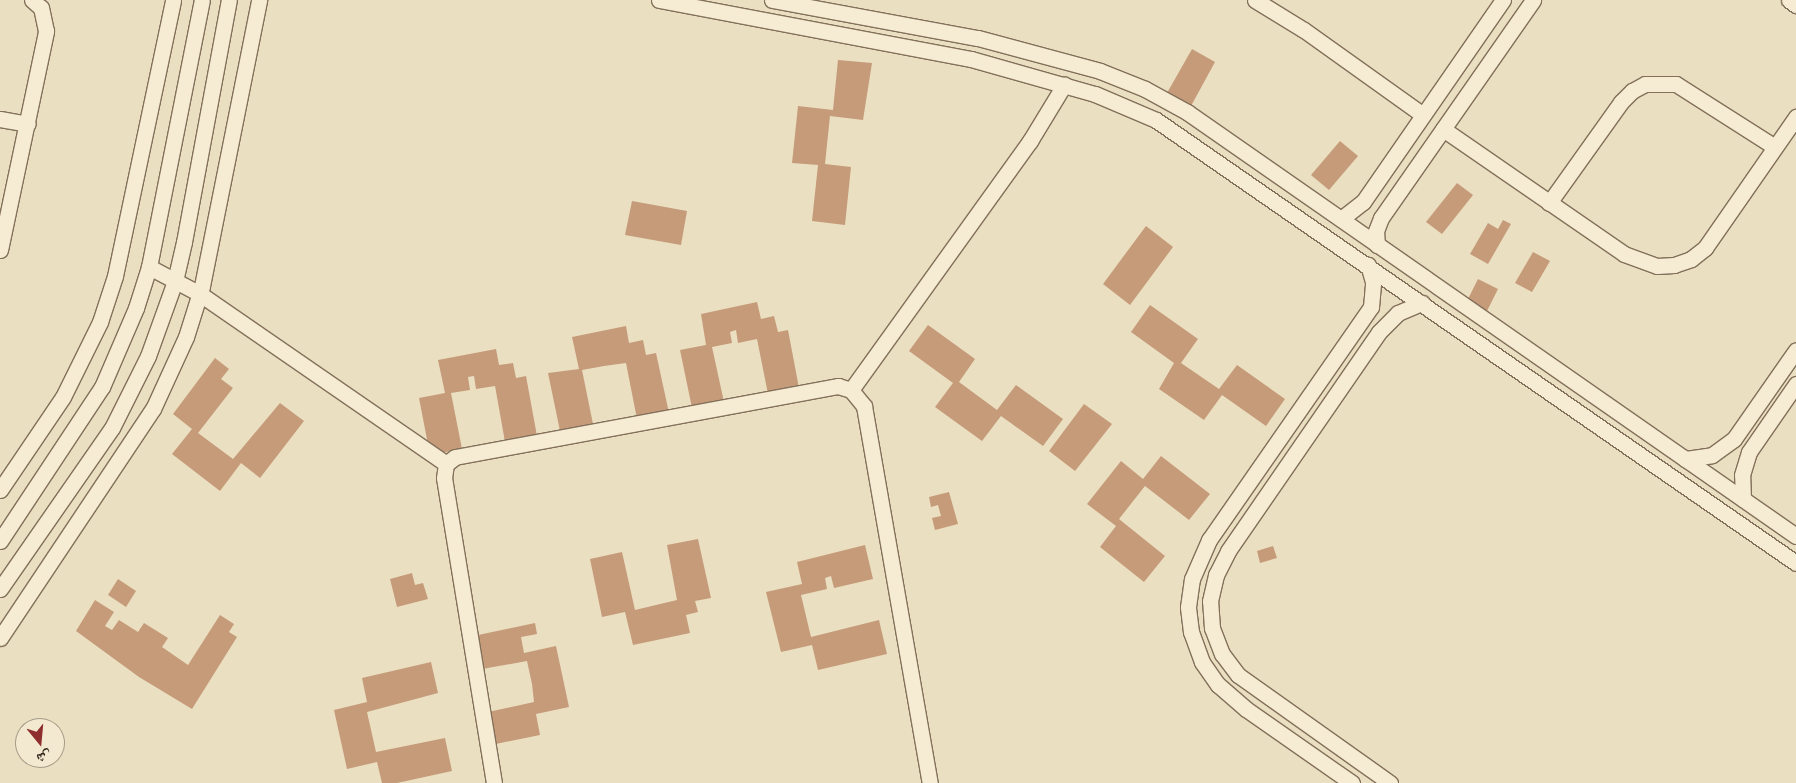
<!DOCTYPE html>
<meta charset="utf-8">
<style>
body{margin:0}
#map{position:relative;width:1796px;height:783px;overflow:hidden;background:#eadfc1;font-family:"Times New Roman","Noto Naskh Arabic",serif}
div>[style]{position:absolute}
.building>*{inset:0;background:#c69b7a}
.roads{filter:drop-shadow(1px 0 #83705a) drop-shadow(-1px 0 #83705a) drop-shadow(0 1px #83705a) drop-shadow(0 -1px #83705a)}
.minor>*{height:15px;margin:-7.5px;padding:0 7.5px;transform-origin:7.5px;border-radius:7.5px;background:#f6ecd4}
span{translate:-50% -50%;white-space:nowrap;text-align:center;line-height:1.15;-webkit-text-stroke:5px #f2e9d0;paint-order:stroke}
.north{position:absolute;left:15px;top:718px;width:50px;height:50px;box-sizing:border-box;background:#f2e9d0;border:1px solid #a69c88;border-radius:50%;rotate:163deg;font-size:14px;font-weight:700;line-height:20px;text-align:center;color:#33281d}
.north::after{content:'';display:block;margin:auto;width:18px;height:22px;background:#8e2f2e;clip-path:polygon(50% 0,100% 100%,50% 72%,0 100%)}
</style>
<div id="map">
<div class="building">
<i style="clip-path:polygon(1192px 49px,1215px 62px,1191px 106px,1167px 93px)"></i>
<i style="clip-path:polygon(838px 60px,872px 63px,863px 120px,830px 116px,825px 164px,851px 167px,845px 225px,812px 221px,818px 165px,792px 163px,798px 106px,833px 110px)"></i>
<i style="clip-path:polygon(1340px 141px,1358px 156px,1329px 190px,1311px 175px)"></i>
<i style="clip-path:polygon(1457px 183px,1473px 195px,1442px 234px,1426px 222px)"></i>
<i style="clip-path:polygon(632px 201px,687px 211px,681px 245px,625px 235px)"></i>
<i style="clip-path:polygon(1503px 220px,1511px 224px,1488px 264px,1470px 254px,1488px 223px,1498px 229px)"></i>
<i style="clip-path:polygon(1146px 226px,1173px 247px,1130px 305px,1103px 284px)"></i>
<i style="clip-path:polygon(1533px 252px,1550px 261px,1532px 292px,1515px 283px)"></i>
<i style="clip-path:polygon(1478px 279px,1498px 289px,1483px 319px,1463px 309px)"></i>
<i style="clip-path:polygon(757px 302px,761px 319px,774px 316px,778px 332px,788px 330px,799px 388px,768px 394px,757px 339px,738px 343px,736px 330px,730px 332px,732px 343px,712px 347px,724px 402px,692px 408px,680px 350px,706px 345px,701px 314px)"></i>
<i style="clip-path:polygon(1150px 305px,1198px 339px,1181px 363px,1219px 389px,1237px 365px,1285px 399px,1266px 426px,1222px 395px,1204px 420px,1159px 389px,1174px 363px,1131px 332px)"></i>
<i style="clip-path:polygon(928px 325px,975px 359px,959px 382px,997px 410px,1016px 385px,1063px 419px,1043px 446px,1001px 416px,982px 441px,935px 407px,953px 383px,909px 351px)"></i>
<i style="clip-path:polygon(626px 326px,629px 343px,643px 340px,646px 355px,656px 353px,669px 413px,637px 419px,626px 363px,604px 366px,582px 370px,593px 424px,560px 431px,548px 373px,579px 369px,572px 337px)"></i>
<i style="clip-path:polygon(496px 349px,499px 365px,513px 363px,516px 378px,526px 376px,537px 436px,505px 442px,495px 386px,476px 389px,474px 376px,468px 377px,470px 390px,451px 393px,462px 449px,430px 455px,419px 398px,445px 393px,438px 360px)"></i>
<i style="clip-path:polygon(215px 358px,229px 369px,221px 379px,233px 388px,198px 433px,233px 459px,280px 403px,304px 421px,260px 478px,241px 463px,220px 491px,172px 454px,192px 429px,173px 414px)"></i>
<i style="clip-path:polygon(1084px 404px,1112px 424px,1075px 471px,1049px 451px)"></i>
<i style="clip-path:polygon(1161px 456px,1210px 494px,1189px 520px,1145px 486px,1119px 519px,1165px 556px,1144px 582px,1100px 547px,1116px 526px,1087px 504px,1121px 461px,1143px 479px)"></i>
<i style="clip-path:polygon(949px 492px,958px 524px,935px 530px,932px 518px,941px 516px,938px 505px,931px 507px,929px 497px)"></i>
<i style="clip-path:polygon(698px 539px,711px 598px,695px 601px,698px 612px,686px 615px,690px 633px,633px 645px,625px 612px,602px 617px,590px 559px,622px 552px,635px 610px,677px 600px,667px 545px)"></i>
<i style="clip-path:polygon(865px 545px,873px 579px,834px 588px,831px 576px,825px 578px,827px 589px,801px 595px,811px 637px,879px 620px,887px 654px,818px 670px,812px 645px,781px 652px,766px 592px,802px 584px,797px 562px)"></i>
<i style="clip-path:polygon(1273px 546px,1277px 558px,1260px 563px,1257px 551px)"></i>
<i style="clip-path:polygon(412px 573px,415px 585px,423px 583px,428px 599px,397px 607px,390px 579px)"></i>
<i style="clip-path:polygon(118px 579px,136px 591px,126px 607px,108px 595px)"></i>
<i style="clip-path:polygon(95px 600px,114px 612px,105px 626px,112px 630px,119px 620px,138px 632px,144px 623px,168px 638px,162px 647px,188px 665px,220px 615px,234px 624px,229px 632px,237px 637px,192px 709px,139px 677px,76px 631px)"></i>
<i style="clip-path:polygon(535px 623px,537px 634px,521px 637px,524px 653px,556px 646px,569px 707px,536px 714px,540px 735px,486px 746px,479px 714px,534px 702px,532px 684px,527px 661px,471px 671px,464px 638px)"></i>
<i style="clip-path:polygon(431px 662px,438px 693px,367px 712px,376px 752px,445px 738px,452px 771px,397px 783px,382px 783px,377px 762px,347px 769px,334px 710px,367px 702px,362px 678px)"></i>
</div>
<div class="roads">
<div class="minor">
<i style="left:659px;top:0;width:318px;rotate:10.7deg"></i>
<i style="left:971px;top:59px;width:129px;rotate:15.8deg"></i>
<i style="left:1095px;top:94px;width:66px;rotate:23.1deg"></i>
<i style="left:1156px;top:120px;width:778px;rotate:34.69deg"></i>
<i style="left:772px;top:0;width:209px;rotate:10.5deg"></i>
<i style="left:978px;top:38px;width:126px;rotate:15.1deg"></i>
<i style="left:1100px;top:71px;width:48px;rotate:21.8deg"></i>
<i style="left:1145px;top:89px;width:48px;rotate:28.7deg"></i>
<i style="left:1187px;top:112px;width:742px;rotate:34.85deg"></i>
<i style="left:1255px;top:0;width:57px;rotate:31.5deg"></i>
<i style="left:1304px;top:30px;width:146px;rotate:35.5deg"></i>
<i style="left:1789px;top:0;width:9px;rotate:36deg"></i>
<i style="left:0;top:119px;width:28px;rotate:10deg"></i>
<i style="left:1443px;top:129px;width:220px;rotate:34.6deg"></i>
<i style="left:1624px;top:254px;width:35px;rotate:20deg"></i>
<i style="left:1657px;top:266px;width:17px;rotate:-3deg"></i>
<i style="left:1674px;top:265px;width:18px;rotate:-19deg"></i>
<i style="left:1691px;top:259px;width:18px;rotate:-38deg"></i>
<i style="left:1705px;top:248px;width:160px;rotate:-55.2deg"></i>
<i style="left:1549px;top:203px;width:124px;rotate:-54.5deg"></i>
<i style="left:1621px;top:102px;width:16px;rotate:-45deg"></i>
<i style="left:1632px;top:91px;width:15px;rotate:-28deg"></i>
<i style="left:1645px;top:84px;width:31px"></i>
<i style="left:1676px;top:84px;width:117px;rotate:32.5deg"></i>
<i style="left:1341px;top:219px;width:28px;rotate:-38deg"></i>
<i style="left:1363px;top:202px;width:246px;rotate:-55.3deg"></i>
<i style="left:1377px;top:245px;width:14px;rotate:-94deg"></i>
<i style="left:1376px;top:231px;width:14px;rotate:-69deg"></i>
<i style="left:1381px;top:218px;width:266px;rotate:-55.1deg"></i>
<i style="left:0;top:250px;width:224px;rotate:-78.1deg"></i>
<i style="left:46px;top:31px;width:24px;rotate:-102deg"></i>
<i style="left:41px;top:8px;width:12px;rotate:-138deg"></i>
<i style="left:149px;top:267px;width:58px;rotate:27.9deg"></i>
<i style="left:200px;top:294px;width:299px;rotate:34.6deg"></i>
<i style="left:851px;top:390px;width:307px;rotate:-54.3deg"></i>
<i style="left:1030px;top:141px;width:66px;rotate:-58.7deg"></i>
<i style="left:1685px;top:459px;width:27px;rotate:-8deg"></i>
<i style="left:1712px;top:455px;width:27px;rotate:-36deg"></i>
<i style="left:1734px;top:439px;width:108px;rotate:-55.1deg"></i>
<i style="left:0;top:490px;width:112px;rotate:-55.9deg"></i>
<i style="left:63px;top:397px;width:84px;rotate:-63.7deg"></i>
<i style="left:100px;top:322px;width:48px;rotate:-71.9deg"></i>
<i style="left:115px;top:276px;width:282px;rotate:-78.1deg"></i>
<i style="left:1743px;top:499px;width:24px;rotate:-92deg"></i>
<i style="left:1742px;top:475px;width:24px;rotate:-73deg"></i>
<i style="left:1749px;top:452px;width:83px;rotate:-55.3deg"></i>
<i style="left:0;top:541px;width:185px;rotate:-56.5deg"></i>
<i style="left:102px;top:387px;width:86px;rotate:-66.7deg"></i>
<i style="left:136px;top:308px;width:43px;rotate:-72.4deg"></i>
<i style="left:149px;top:267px;width:272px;rotate:-78.8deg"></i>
<i style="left:0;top:589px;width:196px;rotate:-55.2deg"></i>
<i style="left:112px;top:428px;width:80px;rotate:-63.4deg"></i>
<i style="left:148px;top:356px;width:80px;rotate:-70.2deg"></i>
<i style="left:175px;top:281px;width:40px;rotate:-77deg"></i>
<i style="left:184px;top:242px;width:246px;rotate:-79.5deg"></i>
<i style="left:0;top:638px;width:275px;rotate:-56.3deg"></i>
<i style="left:153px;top:409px;width:79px;rotate:-65.4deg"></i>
<i style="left:186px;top:337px;width:53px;rotate:-72.6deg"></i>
<i style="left:202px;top:286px;width:292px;rotate:-78.7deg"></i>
<i style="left:494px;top:783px;width:309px;rotate:-99.3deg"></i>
<i style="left:444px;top:478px;width:14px;rotate:-82deg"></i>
<i style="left:446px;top:464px;width:11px;rotate:-38deg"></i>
<i style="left:455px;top:457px;width:390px;rotate:-10.5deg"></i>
<i style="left:838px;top:386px;width:14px;rotate:17deg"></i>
<i style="left:851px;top:390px;width:21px;rotate:51deg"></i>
<i style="left:864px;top:406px;width:383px;rotate:80.1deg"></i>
<i style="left:1352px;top:783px;width:129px;rotate:-145.1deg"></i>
<i style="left:1246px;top:709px;width:37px;rotate:-139deg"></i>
<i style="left:1218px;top:685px;width:28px;rotate:-125deg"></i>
<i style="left:1202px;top:662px;width:32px;rotate:-110deg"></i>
<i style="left:1191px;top:632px;width:25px;rotate:-97deg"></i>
<i style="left:1188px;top:607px;width:28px;rotate:-82deg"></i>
<i style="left:1192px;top:579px;width:43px;rotate:-66.4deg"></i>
<i style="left:1209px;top:540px;width:284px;rotate:-55.2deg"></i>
<i style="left:1371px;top:307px;width:25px;rotate:-85deg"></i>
<i style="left:1373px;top:282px;width:18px;rotate:-106deg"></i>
<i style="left:1390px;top:783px;width:186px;rotate:-144.6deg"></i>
<i style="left:1238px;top:675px;width:26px;rotate:-127deg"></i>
<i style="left:1222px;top:654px;width:28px;rotate:-111deg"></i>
<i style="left:1212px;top:628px;width:27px;rotate:-94deg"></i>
<i style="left:1210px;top:601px;width:27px;rotate:-77deg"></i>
<i style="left:1216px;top:575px;width:27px;rotate:-63deg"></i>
<i style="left:1228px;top:551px;width:266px;rotate:-55.4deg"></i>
<i style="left:1379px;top:332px;width:27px;rotate:-45deg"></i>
<i style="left:1398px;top:313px;width:26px;rotate:-23deg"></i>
</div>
</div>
<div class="north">ش</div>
</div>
